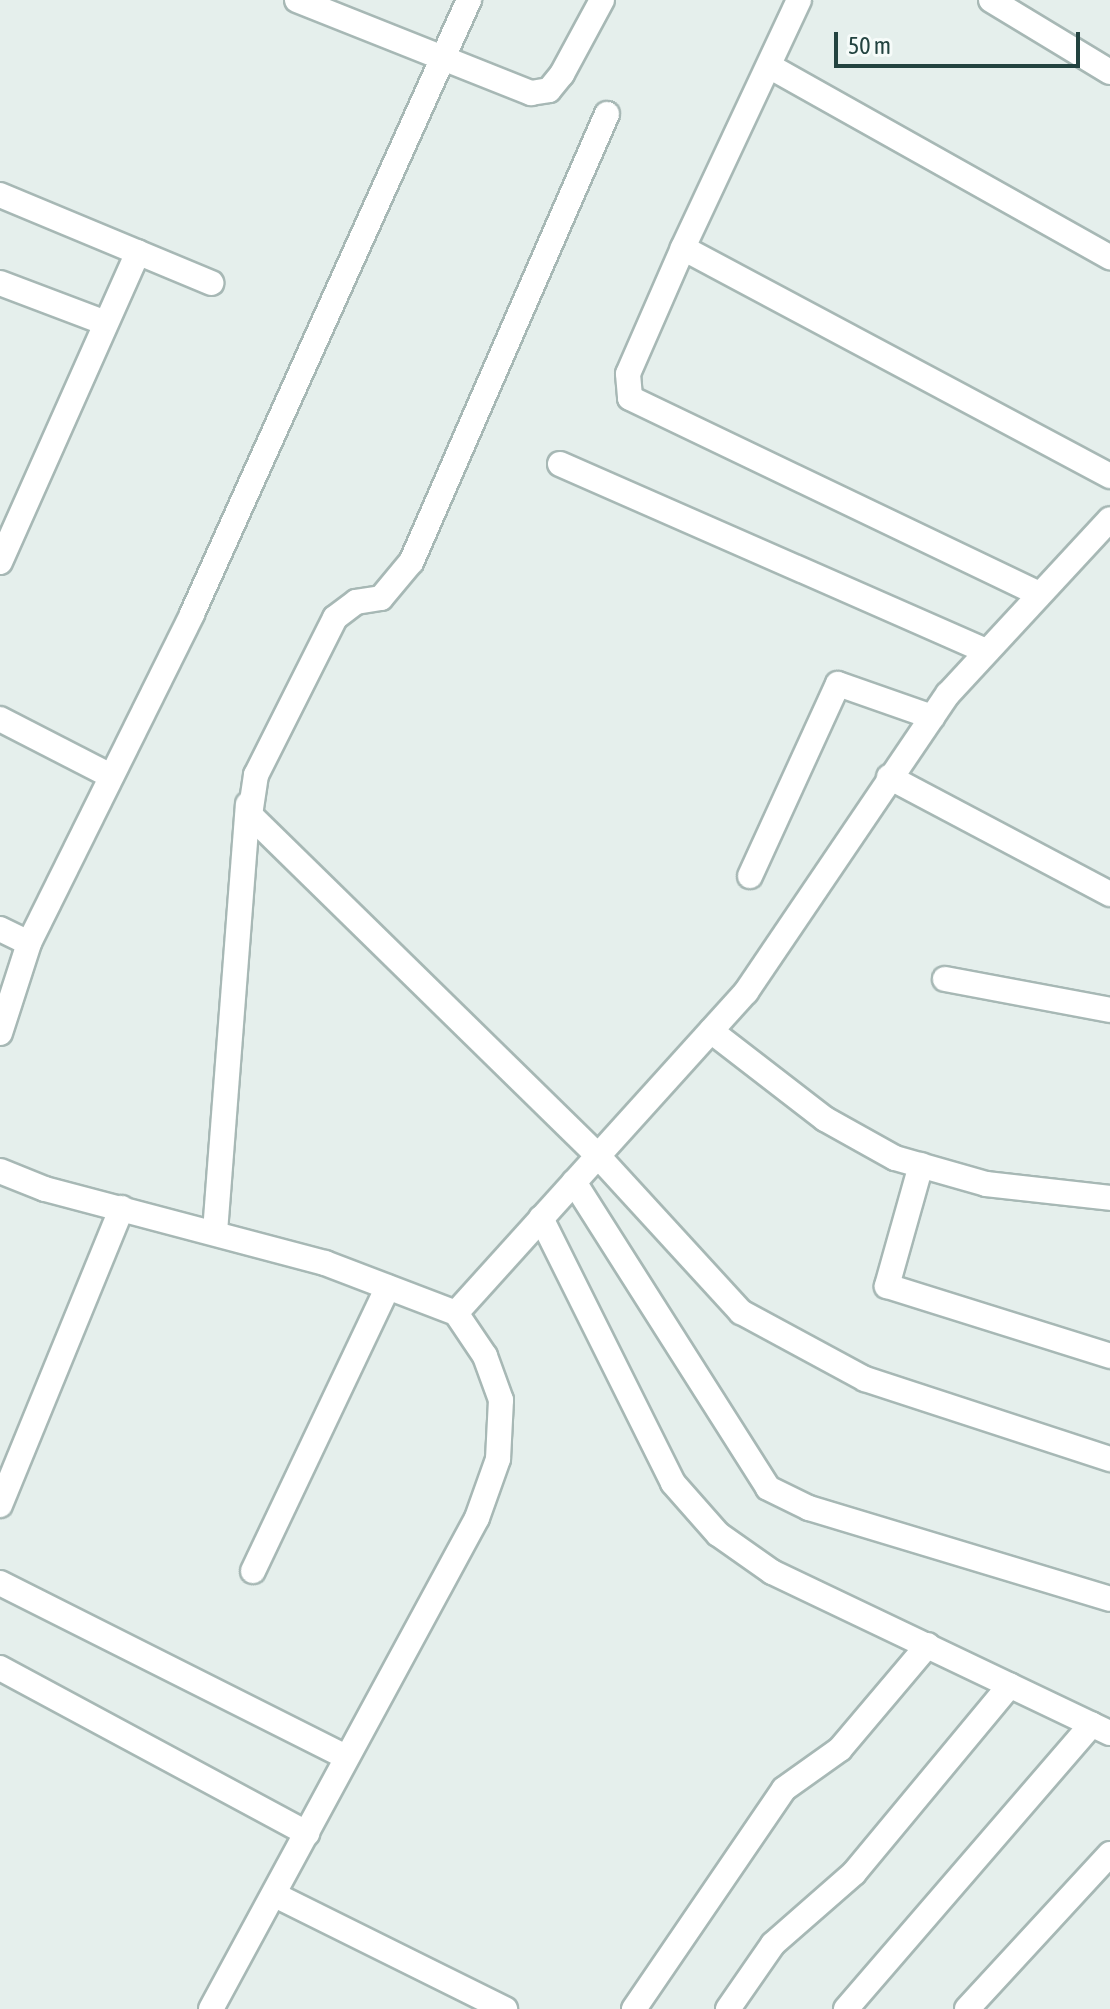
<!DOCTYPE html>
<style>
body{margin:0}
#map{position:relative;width:1110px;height:2009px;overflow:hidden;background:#e5efec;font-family:"Asap Condensed",sans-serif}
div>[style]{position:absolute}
.roads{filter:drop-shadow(2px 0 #a7b8b5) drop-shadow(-2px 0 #a7b8b5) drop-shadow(0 2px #a7b8b5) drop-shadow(0 -2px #a7b8b5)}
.minor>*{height:24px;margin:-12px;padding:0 12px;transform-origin:12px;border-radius:12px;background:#fff}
span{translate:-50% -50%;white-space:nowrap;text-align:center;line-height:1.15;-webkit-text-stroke:8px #f6fbf9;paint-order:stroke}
.scale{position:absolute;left:834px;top:32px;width:246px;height:36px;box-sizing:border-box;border:4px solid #234340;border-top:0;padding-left:10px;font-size:24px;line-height:28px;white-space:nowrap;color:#234340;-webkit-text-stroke:6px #f6fbf9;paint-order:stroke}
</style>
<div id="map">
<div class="roads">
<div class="minor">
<i style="left:297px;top:0;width:252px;rotate:21.7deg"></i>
<i style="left:531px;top:93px;width:18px;rotate:-9deg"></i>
<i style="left:549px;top:90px;width:21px;rotate:-51deg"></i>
<i style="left:562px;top:74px;width:84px;rotate:-61.6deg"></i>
<i style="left:799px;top:0;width:274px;rotate:115.1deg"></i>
<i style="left:683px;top:248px;width:484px;rotate:28.1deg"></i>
<i style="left:991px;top:0;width:139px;rotate:31.2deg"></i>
<i style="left:769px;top:66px;width:391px;rotate:29.3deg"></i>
<i style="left:607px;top:114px;width:489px;rotate:113.6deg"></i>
<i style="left:411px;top:562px;width:47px;rotate:129.8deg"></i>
<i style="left:381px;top:598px;width:25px;rotate:171deg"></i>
<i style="left:356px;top:602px;width:26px;rotate:143deg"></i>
<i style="left:335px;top:618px;width:176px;rotate:116.7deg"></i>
<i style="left:256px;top:775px;width:40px;rotate:98.5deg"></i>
<i style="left:250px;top:815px;width:487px;rotate:44.4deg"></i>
<i style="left:598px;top:1156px;width:212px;rotate:47.5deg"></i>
<i style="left:741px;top:1312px;width:141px;rotate:28.4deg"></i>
<i style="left:865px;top:1379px;width:258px;rotate:18.1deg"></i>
<i style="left:0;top:195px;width:229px;rotate:22.6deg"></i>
<i style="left:683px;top:248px;width:137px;rotate:113.6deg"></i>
<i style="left:628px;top:374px;width:24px;rotate:85deg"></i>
<i style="left:630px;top:398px;width:454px;rotate:25.6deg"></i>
<i style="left:0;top:283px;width:113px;rotate:20.7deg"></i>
<i style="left:560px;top:464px;width:465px;rotate:23.7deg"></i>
<i style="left:0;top:562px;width:339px;rotate:-66deg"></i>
<i style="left:0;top:719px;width:125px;rotate:27.2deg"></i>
<i style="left:889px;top:777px;width:250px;rotate:27.9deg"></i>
<i style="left:750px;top:876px;width:211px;rotate:-65.4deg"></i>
<i style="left:838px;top:684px;width:100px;rotate:19.3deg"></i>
<i style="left:0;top:929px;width:32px;rotate:26deg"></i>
<i style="left:945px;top:979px;width:168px;rotate:10.6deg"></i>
<i style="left:711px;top:1031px;width:144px;rotate:37.7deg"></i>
<i style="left:825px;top:1119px;width:80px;rotate:29.1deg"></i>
<i style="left:895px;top:1158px;width:95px;rotate:15.9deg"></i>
<i style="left:986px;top:1184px;width:125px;rotate:6.4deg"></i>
<i style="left:0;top:1033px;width:95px;rotate:-72.1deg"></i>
<i style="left:29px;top:943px;width:367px;rotate:-63.6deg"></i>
<i style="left:192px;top:614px;width:674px;rotate:-65.72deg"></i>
<i style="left:921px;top:1165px;width:126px;rotate:105.7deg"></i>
<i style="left:887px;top:1286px;width:234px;rotate:17.4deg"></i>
<i style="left:0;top:1171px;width:48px;rotate:21.8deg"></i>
<i style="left:45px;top:1189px;width:290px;rotate:14.8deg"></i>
<i style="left:325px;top:1263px;width:140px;rotate:20.9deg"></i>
<i style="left:574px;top:1182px;width:362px;rotate:57.6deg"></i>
<i style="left:768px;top:1488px;width:46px;rotate:26deg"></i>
<i style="left:809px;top:1508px;width:314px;rotate:16.8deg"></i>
<i style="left:541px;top:1218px;width:296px;rotate:63.5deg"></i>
<i style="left:673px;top:1483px;width:68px;rotate:48.6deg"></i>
<i style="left:718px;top:1534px;width:66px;rotate:35.1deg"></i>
<i style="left:772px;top:1572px;width:374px;rotate:25.5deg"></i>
<i style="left:215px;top:1232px;width:429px;rotate:-85.6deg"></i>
<i style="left:0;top:1505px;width:321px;rotate:-67.7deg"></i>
<i style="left:253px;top:1571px;width:314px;rotate:-64.6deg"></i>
<i style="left:0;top:1583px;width:387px;rotate:26.7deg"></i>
<i style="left:0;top:1668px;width:349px;rotate:28.3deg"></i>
<i style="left:275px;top:1895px;width:257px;rotate:26.4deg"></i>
<i style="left:211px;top:2009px;width:558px;rotate:-61.55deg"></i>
<i style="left:477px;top:1518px;width:63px;rotate:-70.4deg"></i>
<i style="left:498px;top:1459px;width:59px;rotate:-87.1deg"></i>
<i style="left:501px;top:1400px;width:47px;rotate:-110deg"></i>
<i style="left:485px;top:1356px;width:52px;rotate:-124deg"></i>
<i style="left:456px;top:1313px;width:433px;rotate:-47.9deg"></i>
<i style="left:746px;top:992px;width:360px;rotate:-55.9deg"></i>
<i style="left:948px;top:694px;width:238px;rotate:-47.2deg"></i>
<i style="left:634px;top:2009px;width:266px;rotate:-55.7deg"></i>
<i style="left:784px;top:1789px;width:69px;rotate:-35.5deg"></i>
<i style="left:840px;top:1749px;width:136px;rotate:-49.8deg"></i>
<i style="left:728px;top:2009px;width:79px;rotate:-55.3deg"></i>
<i style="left:773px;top:1944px;width:108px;rotate:-41.2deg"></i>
<i style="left:854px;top:1873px;width:244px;rotate:-50.3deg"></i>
<i style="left:846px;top:2009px;width:376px;rotate:-49.2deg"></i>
<i style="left:967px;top:2009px;width:211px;rotate:-47.3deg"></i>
</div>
</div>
<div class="scale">50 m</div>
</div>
